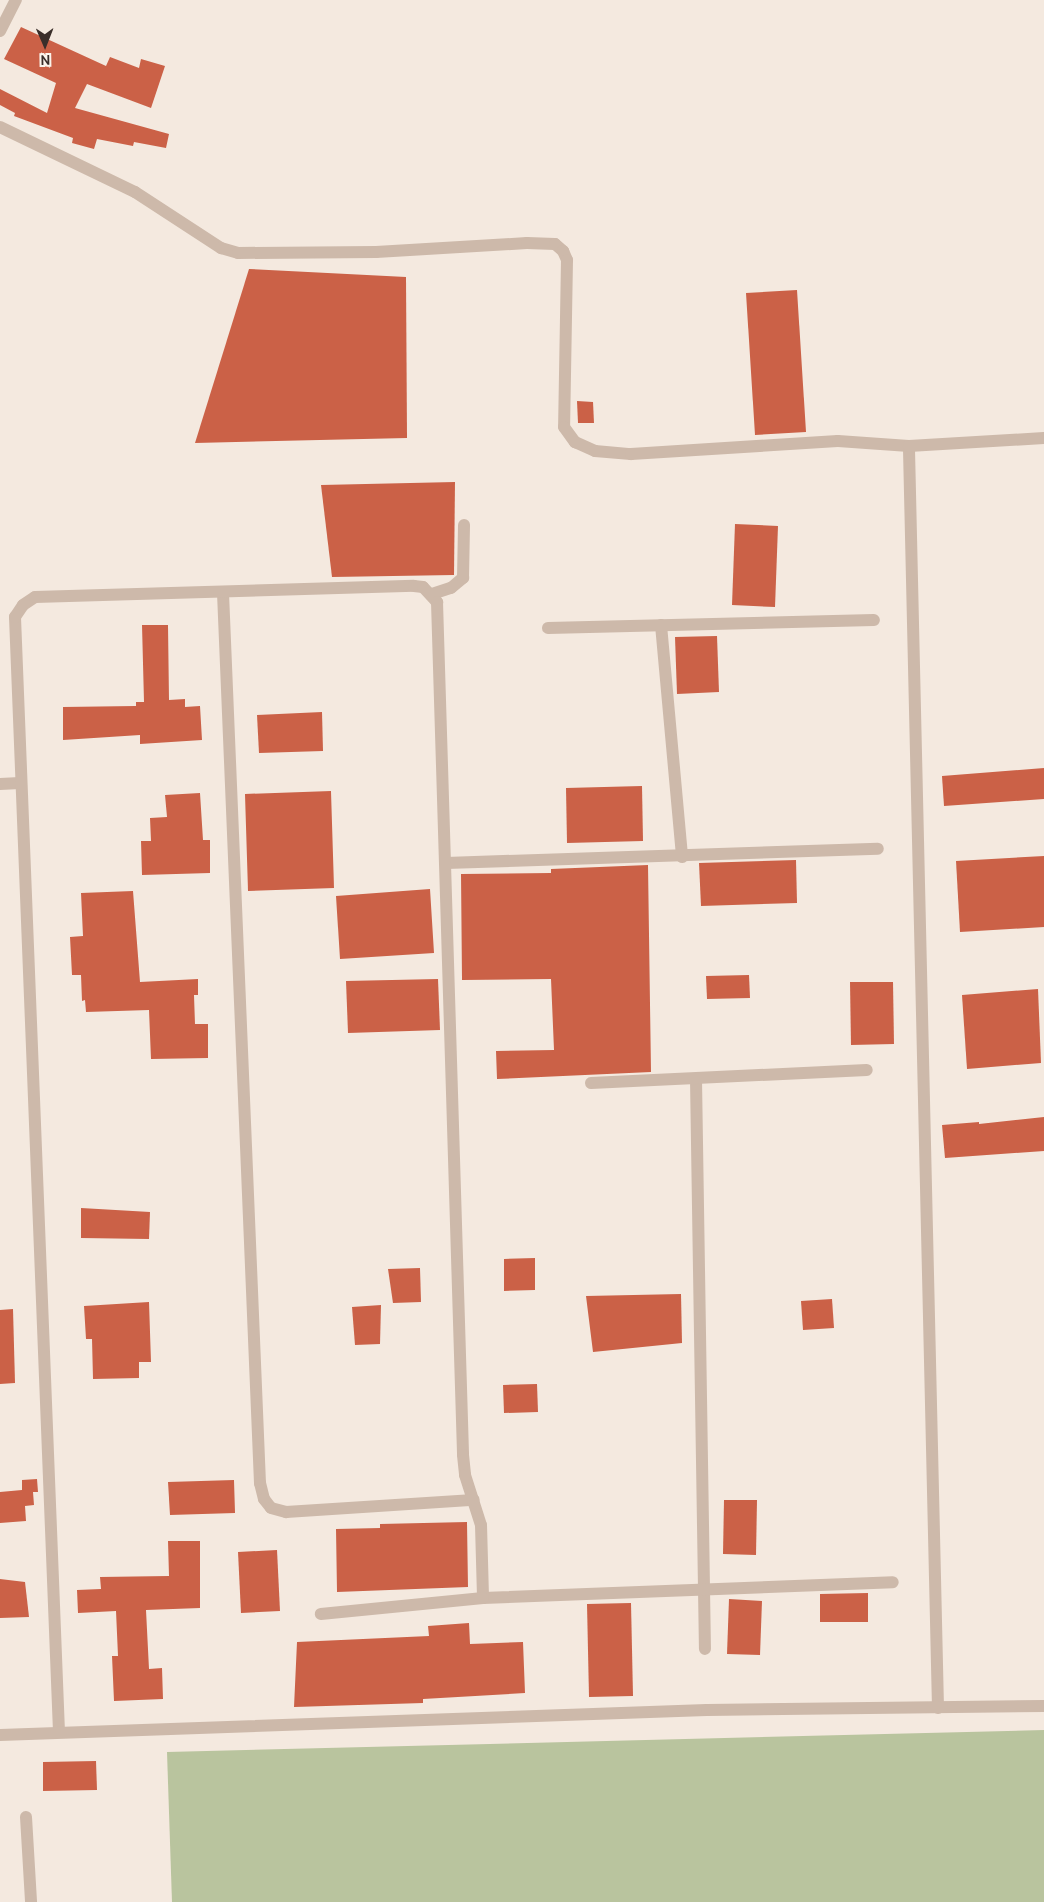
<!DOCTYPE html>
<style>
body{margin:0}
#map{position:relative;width:1044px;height:1902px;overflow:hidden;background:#f4e9df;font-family:Cabin,sans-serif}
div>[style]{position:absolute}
.green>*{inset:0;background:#b9c49e}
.building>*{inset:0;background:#cb6147}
.street>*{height:12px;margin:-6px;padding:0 6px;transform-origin:6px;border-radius:6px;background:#cdb9aa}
span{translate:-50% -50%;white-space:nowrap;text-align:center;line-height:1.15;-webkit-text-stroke:4.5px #fbf4ec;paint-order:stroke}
.north{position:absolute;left:20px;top:20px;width:50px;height:50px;-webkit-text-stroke:4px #fbf4ec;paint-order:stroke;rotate:179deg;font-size:14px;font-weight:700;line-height:20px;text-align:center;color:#3a2e2a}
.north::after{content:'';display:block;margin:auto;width:18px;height:22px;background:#3a2e2a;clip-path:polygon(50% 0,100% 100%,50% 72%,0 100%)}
</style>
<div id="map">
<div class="green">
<i style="clip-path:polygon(1044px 1730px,1044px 1902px,172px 1902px,167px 1752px)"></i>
</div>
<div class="building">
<i style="clip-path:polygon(21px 27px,106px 66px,110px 57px,139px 68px,141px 59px,165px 66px,151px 108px,87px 84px,75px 108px,169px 134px,166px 148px,134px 142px,133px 146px,97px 139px,94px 149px,72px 143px,73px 138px,14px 116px,15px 113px,0 105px,0 89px,47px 113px,56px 83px,4px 59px)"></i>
<i style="clip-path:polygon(249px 269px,406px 277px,407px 438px,195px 443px)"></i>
<i style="clip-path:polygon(797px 290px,806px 432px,755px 435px,746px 293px)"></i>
<i style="clip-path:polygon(577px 401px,593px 402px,594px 423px,578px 423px)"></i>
<i style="clip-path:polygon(455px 482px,454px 575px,332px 577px,321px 485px)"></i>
<i style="clip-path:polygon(735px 524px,778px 526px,775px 607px,732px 605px)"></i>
<i style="clip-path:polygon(142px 625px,168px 625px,169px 700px,185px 699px,185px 707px,200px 706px,202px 740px,140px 744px,140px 735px,63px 740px,63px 707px,136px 706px,136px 702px,144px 702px)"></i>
<i style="clip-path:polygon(717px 636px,719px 692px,677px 694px,675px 637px)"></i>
<i style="clip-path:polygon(322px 712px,323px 751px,259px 753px,257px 715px)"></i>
<i style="clip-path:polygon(1044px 768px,1044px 799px,944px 806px,942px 776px)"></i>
<i style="clip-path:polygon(642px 786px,643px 841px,567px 843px,566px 788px)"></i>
<i style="clip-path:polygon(331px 791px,334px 888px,248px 891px,245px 794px)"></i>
<i style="clip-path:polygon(200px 793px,203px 840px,210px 840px,210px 873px,142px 875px,141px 841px,151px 841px,150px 818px,167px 817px,165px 795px)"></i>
<i style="clip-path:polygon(1044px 856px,1044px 927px,960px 932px,956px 861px)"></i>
<i style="clip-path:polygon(796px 860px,797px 903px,701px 906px,699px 863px)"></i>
<i style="clip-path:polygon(648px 865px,651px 1072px,497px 1079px,496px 1051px,554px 1050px,551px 979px,462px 980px,461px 874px,551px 873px,551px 869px)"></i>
<i style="clip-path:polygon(430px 889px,434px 953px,340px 959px,336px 896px)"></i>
<i style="clip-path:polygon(133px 891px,140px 982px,198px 979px,198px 995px,194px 995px,195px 1024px,208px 1024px,208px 1058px,151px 1059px,149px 1010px,86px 1012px,85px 1000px,82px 1001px,81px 975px,72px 975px,70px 937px,83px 936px,81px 893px)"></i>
<i style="clip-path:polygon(749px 975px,750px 998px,707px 999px,706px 976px)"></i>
<i style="clip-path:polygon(438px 979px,440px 1030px,348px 1033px,346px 981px)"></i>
<i style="clip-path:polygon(850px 982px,893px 982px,894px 1044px,851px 1045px)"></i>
<i style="clip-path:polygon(1038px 989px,1041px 1063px,967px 1069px,962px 995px)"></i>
<i style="clip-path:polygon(1044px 1117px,1044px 1151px,945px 1158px,942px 1125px,979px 1122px,979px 1124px)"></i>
<i style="clip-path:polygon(81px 1208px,150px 1212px,149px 1239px,81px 1238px)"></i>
<i style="clip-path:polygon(535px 1258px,535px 1290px,504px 1291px,504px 1259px)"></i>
<i style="clip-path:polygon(420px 1268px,421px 1302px,393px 1303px,388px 1269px)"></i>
<i style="clip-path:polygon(681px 1294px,682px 1343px,593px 1352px,586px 1296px)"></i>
<i style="clip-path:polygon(832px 1299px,834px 1328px,803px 1330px,801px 1301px)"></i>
<i style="clip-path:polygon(149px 1302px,151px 1362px,139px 1362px,139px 1378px,93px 1379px,92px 1339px,86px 1339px,84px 1306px)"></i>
<i style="clip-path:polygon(381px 1305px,380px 1344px,355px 1345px,352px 1307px)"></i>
<i style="clip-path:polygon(13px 1309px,15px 1383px,0 1384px,0 1310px)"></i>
<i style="clip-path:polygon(537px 1384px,538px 1412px,504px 1413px,503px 1385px)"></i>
<i style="clip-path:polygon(37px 1479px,38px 1492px,33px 1492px,34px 1505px,25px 1506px,26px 1521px,0 1523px,0 1492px,22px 1490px,22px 1480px)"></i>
<i style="clip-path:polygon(234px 1480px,235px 1513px,170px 1515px,168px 1482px)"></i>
<i style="clip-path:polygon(724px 1500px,757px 1500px,756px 1555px,723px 1554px)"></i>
<i style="clip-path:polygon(467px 1522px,468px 1587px,337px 1592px,336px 1529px,380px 1528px,380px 1524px)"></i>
<i style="clip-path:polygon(168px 1541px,200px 1541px,200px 1608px,146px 1610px,149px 1669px,162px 1668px,163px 1699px,114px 1701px,112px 1656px,118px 1656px,116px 1611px,78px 1613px,77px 1590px,101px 1589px,100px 1577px,169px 1576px)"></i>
<i style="clip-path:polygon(277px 1550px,280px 1611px,241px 1613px,238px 1552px)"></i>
<i style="clip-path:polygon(0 1579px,25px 1582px,29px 1617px,0 1618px)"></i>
<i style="clip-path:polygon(868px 1593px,868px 1622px,820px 1622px,820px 1594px)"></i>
<i style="clip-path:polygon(729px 1599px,762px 1601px,760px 1655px,727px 1654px)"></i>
<i style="clip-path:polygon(631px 1603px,633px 1696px,589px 1697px,587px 1604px)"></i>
<i style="clip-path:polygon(469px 1623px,470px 1644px,523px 1642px,525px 1693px,423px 1699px,423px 1703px,294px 1707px,297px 1642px,429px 1636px,428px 1626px)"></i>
<i style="clip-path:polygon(96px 1761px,97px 1790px,43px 1791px,43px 1762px)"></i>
</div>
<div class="street">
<i style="left:0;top:31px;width:35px;rotate:-63deg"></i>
<i style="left:0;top:127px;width:150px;rotate:25.7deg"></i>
<i style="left:135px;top:192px;width:103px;rotate:33.1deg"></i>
<i style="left:221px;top:248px;width:18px;rotate:16deg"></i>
<i style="left:238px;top:253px;width:138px;rotate:-0.4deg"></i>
<i style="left:376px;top:252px;width:151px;rotate:-3.4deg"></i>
<i style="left:527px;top:243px;width:28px;rotate:2deg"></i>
<i style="left:555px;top:244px;width:11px;rotate:41deg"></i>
<i style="left:563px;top:251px;width:10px;rotate:66deg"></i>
<i style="left:567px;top:260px;width:167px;rotate:91deg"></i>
<i style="left:564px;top:427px;width:19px;rotate:54deg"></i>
<i style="left:575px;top:442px;width:22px;rotate:24deg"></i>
<i style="left:595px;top:451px;width:36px;rotate:5deg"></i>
<i style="left:631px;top:454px;width:207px;rotate:-3.6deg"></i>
<i style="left:838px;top:441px;width:71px;rotate:4deg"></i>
<i style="left:223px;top:593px;width:891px;rotate:87.62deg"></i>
<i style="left:260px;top:1483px;width:16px;rotate:76deg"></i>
<i style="left:264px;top:1499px;width:11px;rotate:52deg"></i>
<i style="left:271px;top:1508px;width:16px;rotate:15deg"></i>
<i style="left:286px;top:1512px;width:188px;rotate:-3.7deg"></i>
<i style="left:432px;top:594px;width:20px;rotate:-18deg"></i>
<i style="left:451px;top:588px;width:16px;rotate:-40deg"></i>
<i style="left:463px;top:578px;width:53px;rotate:-88.9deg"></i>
<i style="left:661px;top:625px;width:233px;rotate:84.8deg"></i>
<i style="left:548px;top:628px;width:326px;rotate:-1.4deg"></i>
<i style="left:0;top:784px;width:20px;rotate:-3deg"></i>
<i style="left:446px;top:863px;width:432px;rotate:-1.9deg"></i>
<i style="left:696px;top:1079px;width:570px;rotate:89.1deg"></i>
<i style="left:591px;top:1083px;width:276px;rotate:-2.7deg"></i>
<i style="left:483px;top:1598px;width:410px;rotate:-2.2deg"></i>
<i style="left:938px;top:1708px;width:1262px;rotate:-91.32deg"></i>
<i style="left:909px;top:446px;width:135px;rotate:-3.4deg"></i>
<i style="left:59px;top:1732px;width:1116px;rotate:-92.26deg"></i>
<i style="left:15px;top:617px;width:14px;rotate:-56deg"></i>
<i style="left:23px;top:605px;width:14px;rotate:-34deg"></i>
<i style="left:35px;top:597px;width:379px;rotate:-1.7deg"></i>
<i style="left:414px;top:586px;width:9px;rotate:6deg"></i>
<i style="left:423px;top:587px;width:21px;rotate:47deg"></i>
<i style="left:437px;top:602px;width:853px;rotate:88.25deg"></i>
<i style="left:463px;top:1455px;width:20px;rotate:84deg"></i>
<i style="left:465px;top:1475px;width:52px;rotate:72.3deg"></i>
<i style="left:481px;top:1525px;width:73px;rotate:88.4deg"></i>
<i style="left:483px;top:1598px;width:163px;rotate:174.4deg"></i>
<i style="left:0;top:1735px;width:707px;rotate:-2.03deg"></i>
<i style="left:707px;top:1710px;width:337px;rotate:-0.7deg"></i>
<i style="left:26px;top:1817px;width:85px;rotate:86.6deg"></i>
</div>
<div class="north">N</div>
</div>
